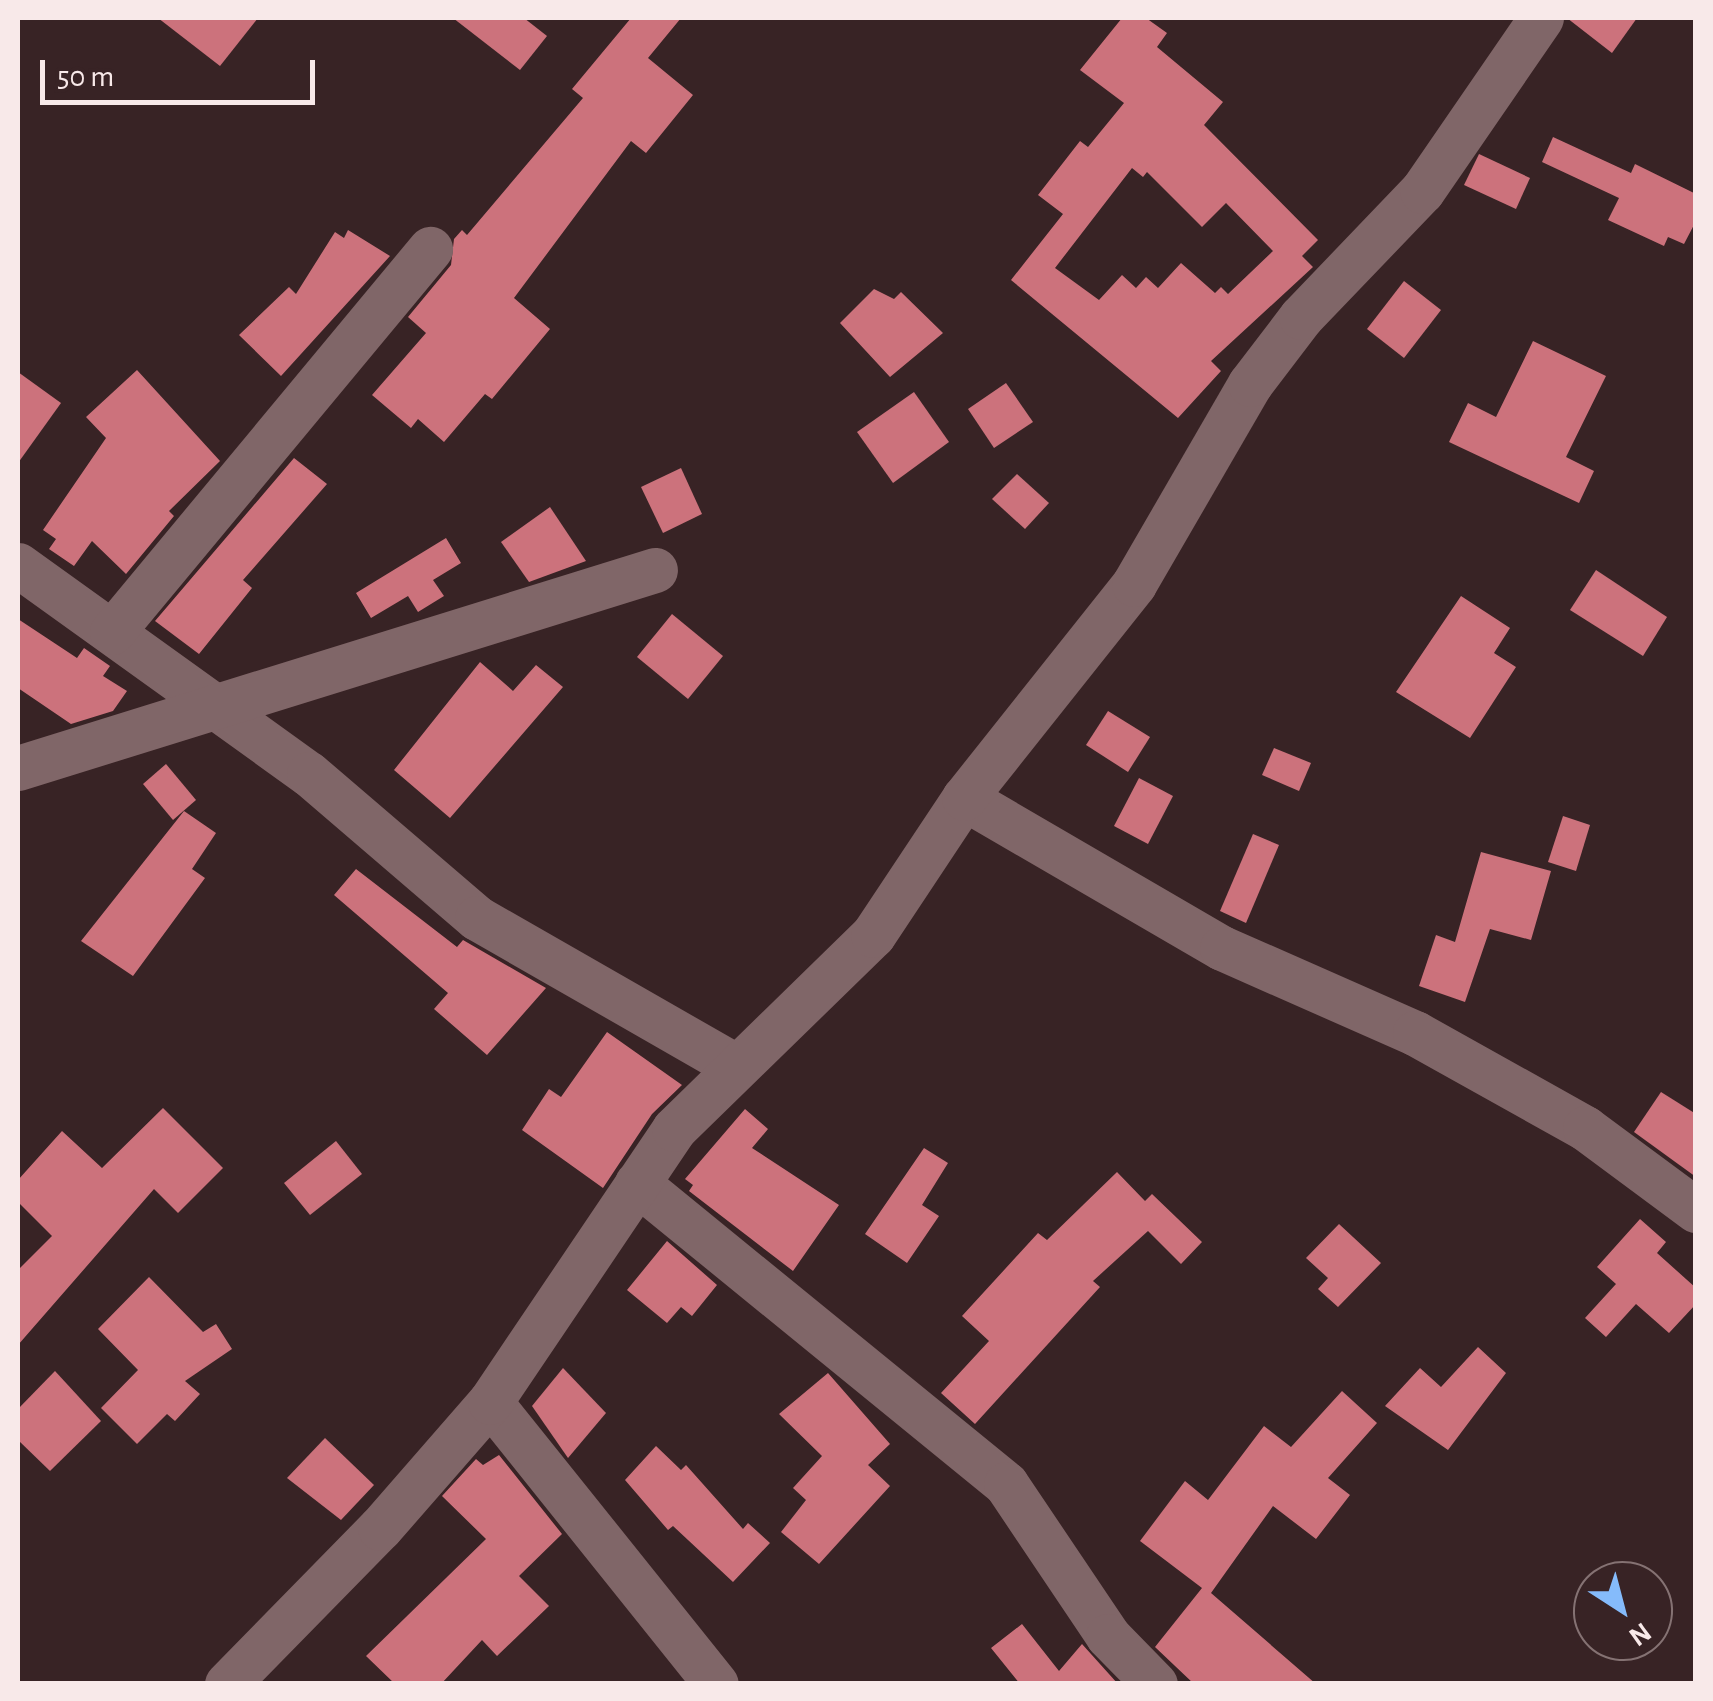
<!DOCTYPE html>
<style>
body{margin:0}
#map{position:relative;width:1713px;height:1701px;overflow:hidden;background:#382325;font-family:"Alegreya Sans",sans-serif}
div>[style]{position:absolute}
.building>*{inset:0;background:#cc727c}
.minor>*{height:45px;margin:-22.5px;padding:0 22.5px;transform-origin:22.5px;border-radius:22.5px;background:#806668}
span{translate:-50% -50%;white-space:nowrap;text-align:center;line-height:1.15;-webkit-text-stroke:10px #382325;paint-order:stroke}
.frame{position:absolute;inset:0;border:20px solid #f8e9e9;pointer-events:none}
.north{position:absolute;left:1573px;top:1561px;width:100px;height:100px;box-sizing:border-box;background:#382325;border:2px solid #857273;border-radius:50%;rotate:144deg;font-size:28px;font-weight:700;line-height:40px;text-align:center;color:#f8e9e9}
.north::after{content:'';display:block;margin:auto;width:35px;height:45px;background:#85bbfb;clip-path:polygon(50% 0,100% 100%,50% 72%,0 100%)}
.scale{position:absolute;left:40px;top:60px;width:275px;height:45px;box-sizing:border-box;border:5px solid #f8e9e9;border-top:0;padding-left:12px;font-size:30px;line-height:35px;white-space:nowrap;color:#f8e9e9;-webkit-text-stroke:8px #382325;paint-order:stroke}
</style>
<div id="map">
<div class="building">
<i style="clip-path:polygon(158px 18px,258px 18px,220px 66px)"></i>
<i style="clip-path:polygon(453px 18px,524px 18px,547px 36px,520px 70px)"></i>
<i style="clip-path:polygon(631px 18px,681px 18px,648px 58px,693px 95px,646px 153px,631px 141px,514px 298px,550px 329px,492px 399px,485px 394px,444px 442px,418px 419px,411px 428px,372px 395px,426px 333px,408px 317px,451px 265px,454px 239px,462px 230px,467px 235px,583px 98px,572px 89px)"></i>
<i style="clip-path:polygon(evenodd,1122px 18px,1146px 18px,1167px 33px,1157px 47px,1223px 102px,1204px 125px,1318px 240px,1302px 256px,1313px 267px,1211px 361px,1221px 371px,1178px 418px,1011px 280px,1063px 214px,1038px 195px,1080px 141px,1088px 147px,1124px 103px,1080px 70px,1122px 18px,1132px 168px,1143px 177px,1147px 172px,1202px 227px,1226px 203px,1273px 251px,1228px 294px,1221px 287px,1215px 293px,1181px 263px,1158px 288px,1146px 277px,1136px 288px,1122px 275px,1099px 300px,1055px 268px,1132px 168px)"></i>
<i style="clip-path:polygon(1567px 18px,1637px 18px,1612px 53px)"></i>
<i style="clip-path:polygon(1553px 137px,1631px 173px,1635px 164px,1696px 194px,1696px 221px,1684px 244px,1668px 237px,1664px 246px,1608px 220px,1619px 198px,1542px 162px)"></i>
<i style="clip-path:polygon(1479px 154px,1530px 178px,1516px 209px,1464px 185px)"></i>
<i style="clip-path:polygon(348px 230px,390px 256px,281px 376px,239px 335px,289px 287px,296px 294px,335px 232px,344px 238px)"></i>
<i style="clip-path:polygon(1404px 281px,1441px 310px,1404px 358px,1367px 329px)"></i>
<i style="clip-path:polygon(874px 289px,894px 299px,901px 292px,943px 333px,890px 377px,840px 323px)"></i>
<i style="clip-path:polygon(1533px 341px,1606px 376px,1566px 457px,1594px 471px,1579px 503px,1449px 442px,1468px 403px,1496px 417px)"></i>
<i style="clip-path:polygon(137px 370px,220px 461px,169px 511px,174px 516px,126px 574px,92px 541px,74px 566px,49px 549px,56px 539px,43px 530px,106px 438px,86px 417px)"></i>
<i style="clip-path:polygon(18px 372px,61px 403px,18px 463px)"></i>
<i style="clip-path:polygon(1006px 383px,1033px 422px,994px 448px,968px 409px)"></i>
<i style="clip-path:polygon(914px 392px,949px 442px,893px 483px,857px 432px)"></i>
<i style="clip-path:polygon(294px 458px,327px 484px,243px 580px,252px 588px,199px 654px,155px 621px)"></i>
<i style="clip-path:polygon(681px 468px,702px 514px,663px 533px,641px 487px)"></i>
<i style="clip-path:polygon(1017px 474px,1049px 503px,1025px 529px,992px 499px)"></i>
<i style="clip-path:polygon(550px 507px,586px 561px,529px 582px,501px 542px)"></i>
<i style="clip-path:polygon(446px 538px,461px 563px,433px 580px,444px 596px,418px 612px,408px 596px,371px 618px,356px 593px)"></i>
<i style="clip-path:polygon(1596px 570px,1667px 617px,1643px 656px,1570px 610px)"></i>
<i style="clip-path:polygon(1461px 596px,1510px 628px,1494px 653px,1516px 667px,1470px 738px,1396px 692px)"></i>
<i style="clip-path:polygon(672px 614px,723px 656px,688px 699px,637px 657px)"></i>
<i style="clip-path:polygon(18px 619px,77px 658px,84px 648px,110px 666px,103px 676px,127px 691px,113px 711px,71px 724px,18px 688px)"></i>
<i style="clip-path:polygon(480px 662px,513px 691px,536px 665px,563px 687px,450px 818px,394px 770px)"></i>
<i style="clip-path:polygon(1108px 711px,1150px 737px,1128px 772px,1086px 745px)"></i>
<i style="clip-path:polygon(1274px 748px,1311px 763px,1299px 791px,1262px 775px)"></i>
<i style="clip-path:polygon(166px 764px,196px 800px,173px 820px,143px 784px)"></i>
<i style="clip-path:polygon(1139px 778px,1173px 796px,1148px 844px,1114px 826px)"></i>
<i style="clip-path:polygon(184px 811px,216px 833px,192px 869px,205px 878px,133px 976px,81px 941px)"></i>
<i style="clip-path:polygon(1563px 816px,1590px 825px,1576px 871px,1548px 862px)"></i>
<i style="clip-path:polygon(1253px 834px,1279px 845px,1246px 923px,1220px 911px)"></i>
<i style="clip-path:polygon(1481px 852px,1551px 871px,1531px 940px,1490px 929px,1465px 1002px,1419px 986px,1436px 935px,1455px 942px)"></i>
<i style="clip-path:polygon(356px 869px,457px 947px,463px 940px,546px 988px,487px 1055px,434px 1009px,448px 993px,334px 895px)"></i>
<i style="clip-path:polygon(607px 1032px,682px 1085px,652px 1114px,603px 1188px,522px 1130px,549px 1089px,561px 1097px)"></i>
<i style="clip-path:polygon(1661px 1092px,1696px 1114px,1696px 1177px,1634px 1132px)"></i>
<i style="clip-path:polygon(163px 1108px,223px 1168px,178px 1213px,154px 1189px,18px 1345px,18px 1270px,52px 1236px,18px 1202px,18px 1180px,62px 1131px,102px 1168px)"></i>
<i style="clip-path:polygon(745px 1109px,768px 1129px,752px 1148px,839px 1205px,793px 1271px,689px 1191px,693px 1185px,685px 1179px)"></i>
<i style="clip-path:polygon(336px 1141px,362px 1174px,310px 1215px,284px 1183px)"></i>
<i style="clip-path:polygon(924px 1148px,948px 1163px,922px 1205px,939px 1216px,907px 1263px,865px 1234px)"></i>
<i style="clip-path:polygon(1117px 1172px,1145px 1201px,1152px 1194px,1202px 1242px,1181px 1264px,1148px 1231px,1093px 1281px,1100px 1287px,975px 1424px,941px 1393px,989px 1341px,962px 1316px,1038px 1233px,1047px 1240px)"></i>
<i style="clip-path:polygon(1640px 1219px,1666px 1242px,1657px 1253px,1696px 1288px,1696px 1304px,1669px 1333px,1636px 1304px,1606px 1337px,1585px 1318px,1616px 1284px,1597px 1267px)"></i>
<i style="clip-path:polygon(1339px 1224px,1381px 1263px,1338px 1307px,1318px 1289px,1328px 1278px,1306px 1258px)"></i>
<i style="clip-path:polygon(667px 1241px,717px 1285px,692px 1316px,681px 1307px,667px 1323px,627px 1290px)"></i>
<i style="clip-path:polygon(149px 1277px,203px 1332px,216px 1324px,232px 1349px,185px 1381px,200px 1394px,175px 1421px,167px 1414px,137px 1444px,101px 1408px,138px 1370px,98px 1329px)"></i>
<i style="clip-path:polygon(1478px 1347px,1506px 1373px,1448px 1450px,1385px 1406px,1420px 1368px,1441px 1387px)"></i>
<i style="clip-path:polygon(563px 1368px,606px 1413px,568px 1458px,532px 1406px)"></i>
<i style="clip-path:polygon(55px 1371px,101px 1421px,50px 1471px,18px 1440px,18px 1409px)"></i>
<i style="clip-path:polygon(828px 1373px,890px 1444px,868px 1465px,890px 1486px,819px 1564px,781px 1532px,806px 1500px,793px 1488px,822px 1456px,779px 1414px)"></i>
<i style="clip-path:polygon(1342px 1391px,1377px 1423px,1328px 1478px,1350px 1495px,1316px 1539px,1273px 1506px,1211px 1593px,1316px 1684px,1194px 1684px,1155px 1647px,1202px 1588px,1140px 1541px,1185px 1481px,1208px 1500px,1264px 1426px,1291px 1447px)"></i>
<i style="clip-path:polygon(325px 1438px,374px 1485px,341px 1520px,287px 1478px)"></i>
<i style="clip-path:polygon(656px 1446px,681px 1470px,686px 1465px,743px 1529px,748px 1523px,770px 1543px,733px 1582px,673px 1526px,668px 1530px,625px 1480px)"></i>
<i style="clip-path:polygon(499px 1455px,562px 1534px,519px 1576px,549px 1606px,497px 1656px,482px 1640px,441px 1684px,395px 1684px,366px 1656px,486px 1539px,442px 1496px,476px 1459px,483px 1465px)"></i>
<i style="clip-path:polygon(1022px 1624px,1059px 1671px,1082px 1644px,1118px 1684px,1020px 1684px,991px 1648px)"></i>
</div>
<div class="minor">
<i style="left:18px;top:565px;width:358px;rotate:35.7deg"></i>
<i style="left:309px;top:774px;width:221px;rotate:40.6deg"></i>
<i style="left:477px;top:918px;width:297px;rotate:29.8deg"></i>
<i style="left:112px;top:632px;width:498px;rotate:-50.3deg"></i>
<i style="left:18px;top:768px;width:667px;rotate:-17.27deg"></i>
<i style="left:964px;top:798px;width:298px;rotate:30.2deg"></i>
<i style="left:1222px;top:948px;width:211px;rotate:23.8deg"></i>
<i style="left:1415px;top:1033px;width:195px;rotate:29.2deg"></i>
<i style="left:1585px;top:1128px;width:138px;rotate:36.5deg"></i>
<i style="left:637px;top:1183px;width:476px;rotate:39.2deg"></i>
<i style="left:1006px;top:1484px;width:183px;rotate:56.1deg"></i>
<i style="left:1108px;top:1636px;width:67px;rotate:45.6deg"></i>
<i style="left:490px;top:1402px;width:361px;rotate:51.3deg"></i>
<i style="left:227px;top:1684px;width:219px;rotate:-45.6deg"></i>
<i style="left:380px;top:1528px;width:167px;rotate:-48.9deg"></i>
<i style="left:490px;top:1402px;width:329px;rotate:-56deg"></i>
<i style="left:674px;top:1129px;width:278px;rotate:-44.3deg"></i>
<i style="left:873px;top:935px;width:164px;rotate:-56.4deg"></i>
<i style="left:964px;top:798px;width:273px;rotate:-51.5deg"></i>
<i style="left:1134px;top:584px;width:231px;rotate:-59.9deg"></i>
<i style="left:1250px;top:384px;width:84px;rotate:-52.7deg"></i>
<i style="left:1301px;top:317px;width:175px;rotate:-46.2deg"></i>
<i style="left:1422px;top:191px;width:210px;rotate:-55.5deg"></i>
</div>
<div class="frame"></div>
<div class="north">N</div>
<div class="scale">50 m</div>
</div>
